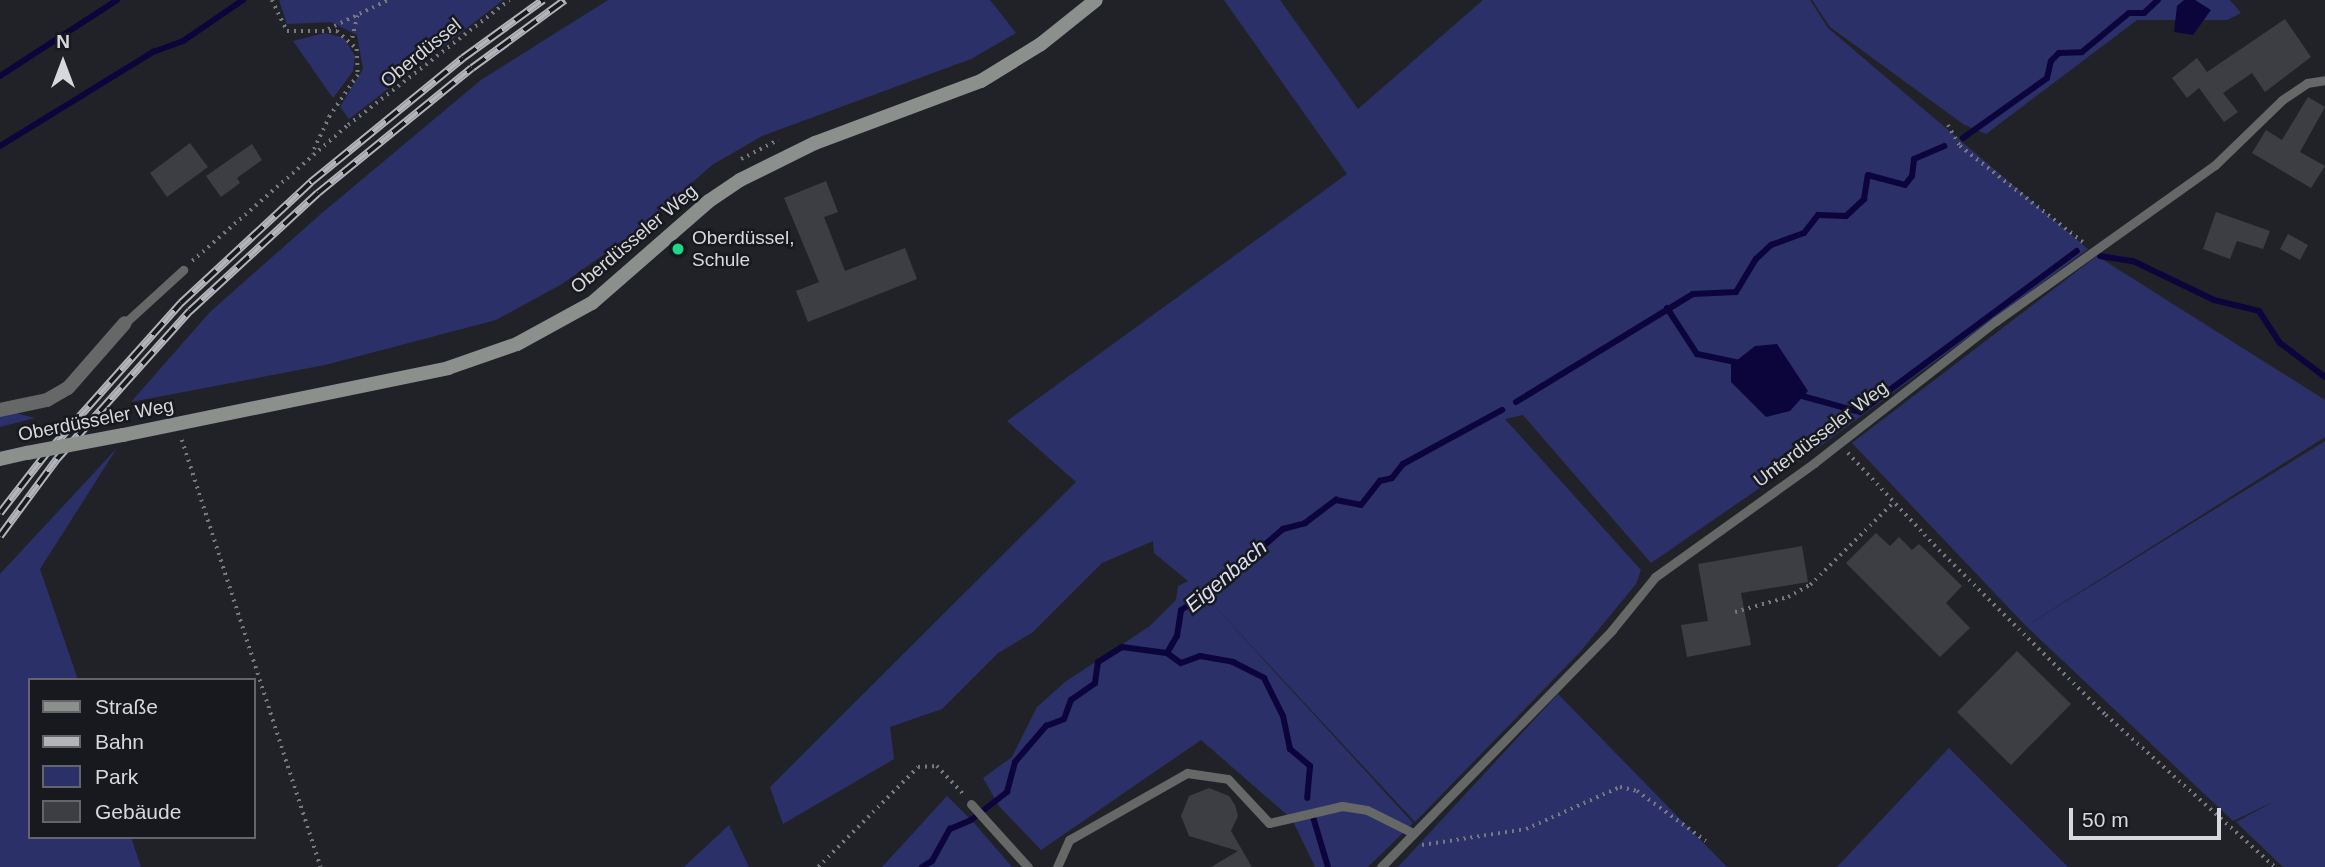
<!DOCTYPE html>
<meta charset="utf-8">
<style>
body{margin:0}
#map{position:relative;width:2325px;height:867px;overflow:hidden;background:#212228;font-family:Arial,sans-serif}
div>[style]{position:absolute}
.green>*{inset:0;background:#2c3068}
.water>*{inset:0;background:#0c053c}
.stream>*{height:6px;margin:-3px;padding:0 3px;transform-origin:3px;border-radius:3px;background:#0c053c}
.building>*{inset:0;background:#3d3e44}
.path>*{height:3.5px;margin-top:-1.75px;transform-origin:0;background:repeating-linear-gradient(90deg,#78797e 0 2px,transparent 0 7px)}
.lane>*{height:9px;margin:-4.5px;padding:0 4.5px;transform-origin:4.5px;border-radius:4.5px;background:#656866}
.street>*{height:14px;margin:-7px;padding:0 7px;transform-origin:7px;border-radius:7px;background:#656866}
.secondary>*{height:14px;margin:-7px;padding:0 7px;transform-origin:7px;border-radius:7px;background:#8b908d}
.rail>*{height:8px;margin-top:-4px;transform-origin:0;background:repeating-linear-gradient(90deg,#18191e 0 16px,#b3b4b9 0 32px);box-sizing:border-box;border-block:2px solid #b3b4b9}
.secondary-bridge>*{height:14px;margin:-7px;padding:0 7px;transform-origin:7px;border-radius:7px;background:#8b908d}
.dots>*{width:19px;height:19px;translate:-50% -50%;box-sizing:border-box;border:4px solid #18191e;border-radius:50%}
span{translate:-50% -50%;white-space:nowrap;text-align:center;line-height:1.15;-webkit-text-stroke:5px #18191e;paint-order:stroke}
.street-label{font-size:19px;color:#d7d8dc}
.poi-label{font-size:19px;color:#d7d8dc}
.left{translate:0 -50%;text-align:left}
.water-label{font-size:21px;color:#dadef0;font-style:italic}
.legend{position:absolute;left:28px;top:678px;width:228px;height:161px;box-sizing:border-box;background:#18191e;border:2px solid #64656a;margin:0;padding:9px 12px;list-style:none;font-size:21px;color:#d7d8dc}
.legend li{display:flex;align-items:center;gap:14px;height:35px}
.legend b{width:35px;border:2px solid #64656a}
.north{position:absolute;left:28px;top:28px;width:70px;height:70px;-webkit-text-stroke:5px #18191e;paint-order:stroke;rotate:0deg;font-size:19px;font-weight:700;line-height:28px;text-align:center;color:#d7d8dc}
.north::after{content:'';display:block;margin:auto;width:24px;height:32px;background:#d7d8dc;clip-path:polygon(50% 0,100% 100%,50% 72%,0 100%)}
.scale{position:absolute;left:2069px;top:808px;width:152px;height:32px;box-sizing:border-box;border:4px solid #d7d8dc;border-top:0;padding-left:9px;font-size:21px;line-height:24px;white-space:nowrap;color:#d7d8dc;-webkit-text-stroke:5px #18191e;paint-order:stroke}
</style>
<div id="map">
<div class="green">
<i style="clip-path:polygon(279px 0,503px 0,349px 119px,340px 107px,363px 69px,357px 35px,331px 22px,287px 24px)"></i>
<i style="clip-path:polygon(608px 0,990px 0,1016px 33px,971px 59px,762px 136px,712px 165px,640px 229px,562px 284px,496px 320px,325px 365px,131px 402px,210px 312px,322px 213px,481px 80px)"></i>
<i style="clip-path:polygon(1224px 0,1280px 0,1358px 109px,1483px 0,1810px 0,1828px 28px,2088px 249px,1819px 447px,1651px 563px,1523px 415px,1505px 419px,1641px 570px,1636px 584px,1580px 652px,1415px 822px,1208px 599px,1413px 823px,1368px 867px,1315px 867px,1292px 819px,1201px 740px,1041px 850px,999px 806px,983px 778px,1012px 757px,1037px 707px,1065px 682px,1150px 626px,1176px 600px,1178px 586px,1188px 581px,1154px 553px,1153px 541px,1102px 563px,1033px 632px,998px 653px,942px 709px,890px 727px,894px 759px,783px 824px,770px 787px,1076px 482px,1007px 421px,1347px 174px)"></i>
<i style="clip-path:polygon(1812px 0,2230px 0,2241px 13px,2227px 20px,2137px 20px,1986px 134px,1963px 124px,1830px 27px)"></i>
<i style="clip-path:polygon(325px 33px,344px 38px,355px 56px,353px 71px,333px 98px,293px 41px)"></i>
<i style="clip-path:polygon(2097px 256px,2325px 400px,2325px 437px,2031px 623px,2325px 441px,2325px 867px,2283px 867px,2236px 822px,2277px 800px,2233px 821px,2026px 626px,1852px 443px)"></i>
<i style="clip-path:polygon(0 409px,35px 418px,0 427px)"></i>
<i style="clip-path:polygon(117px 448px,40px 569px,78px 680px,30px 680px,30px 837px,131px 837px,141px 867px,0 867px,0 574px)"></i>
<i style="clip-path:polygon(1558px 694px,1727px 867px,1398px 867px)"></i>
<i style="clip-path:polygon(1949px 748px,2068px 867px,1837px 867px)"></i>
<i style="clip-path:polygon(947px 796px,975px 824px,1012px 867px,882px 867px)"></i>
<i style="clip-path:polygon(729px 825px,749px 867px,684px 867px)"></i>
</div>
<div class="water">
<i style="clip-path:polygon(2184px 0,2195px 0,2211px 10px,2193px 35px,2174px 32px,2177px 6px)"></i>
<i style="clip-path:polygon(1777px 344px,1808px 391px,1790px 411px,1766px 417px,1731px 382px,1731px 365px,1755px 346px)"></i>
</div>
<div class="stream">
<i style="left:0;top:76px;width:140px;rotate:-33deg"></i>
<i style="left:1963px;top:138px;width:103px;rotate:-35.5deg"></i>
<i style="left:2047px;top:78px;width:17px;rotate:-77deg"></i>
<i style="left:2051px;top:61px;width:11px;rotate:-45deg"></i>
<i style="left:2059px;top:53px;width:23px;rotate:-2deg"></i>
<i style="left:2082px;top:52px;width:61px;rotate:-39.7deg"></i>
<i style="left:2129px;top:13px;width:15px"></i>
<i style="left:2144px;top:13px;width:19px;rotate:-43deg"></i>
<i style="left:0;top:146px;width:180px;rotate:-31.6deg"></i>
<i style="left:153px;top:52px;width:32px;rotate:-20deg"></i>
<i style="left:183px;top:41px;width:73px;rotate:-34.3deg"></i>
<i style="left:2100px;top:256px;width:33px;rotate:9deg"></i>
<i style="left:2133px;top:261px;width:90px;rotate:25.7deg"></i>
<i style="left:2214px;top:300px;width:46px;rotate:13.7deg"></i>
<i style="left:2259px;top:311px;width:38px;rotate:57deg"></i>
<i style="left:2280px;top:343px;width:56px;rotate:37.1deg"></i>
<i style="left:1667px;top:308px;width:55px;rotate:56.9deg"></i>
<i style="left:1697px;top:354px;width:44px;rotate:11.8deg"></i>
<i style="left:1795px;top:394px;width:67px;rotate:15.5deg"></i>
<i style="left:1860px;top:412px;width:270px;rotate:-36.6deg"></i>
<i style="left:1516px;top:402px;width:207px;rotate:-31.4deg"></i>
<i style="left:1693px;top:294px;width:43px;rotate:-2.7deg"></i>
<i style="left:1736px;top:292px;width:39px;rotate:-59deg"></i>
<i style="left:1756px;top:259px;width:21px;rotate:-43deg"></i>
<i style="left:1771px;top:245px;width:35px;rotate:-20deg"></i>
<i style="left:1804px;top:233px;width:23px;rotate:-52deg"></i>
<i style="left:1818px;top:215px;width:28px;rotate:2deg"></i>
<i style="left:1846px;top:216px;width:25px;rotate:-43deg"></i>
<i style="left:1864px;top:199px;width:24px;rotate:-81deg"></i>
<i style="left:1868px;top:175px;width:38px;rotate:15deg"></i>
<i style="left:1905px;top:185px;width:11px;rotate:-52deg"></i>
<i style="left:1912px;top:176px;width:17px;rotate:-83deg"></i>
<i style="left:1914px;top:159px;width:33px;rotate:-23deg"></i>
<i style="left:1167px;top:653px;width:17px;rotate:36deg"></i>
<i style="left:1181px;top:663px;width:20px;rotate:-20deg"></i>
<i style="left:1200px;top:656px;width:34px;rotate:10deg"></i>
<i style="left:1233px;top:662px;width:35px;rotate:27deg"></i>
<i style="left:1264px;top:678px;width:42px;rotate:63.4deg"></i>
<i style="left:1283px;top:716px;width:34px;rotate:78deg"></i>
<i style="left:1290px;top:749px;width:26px;rotate:40deg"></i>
<i style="left:1310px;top:766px;width:32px;rotate:95deg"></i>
<i style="left:1313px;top:817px;width:52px;rotate:73.3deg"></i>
<i style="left:922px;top:867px;width:12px;rotate:-31deg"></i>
<i style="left:932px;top:861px;width:37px;rotate:-61deg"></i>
<i style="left:950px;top:829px;width:23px;rotate:-23deg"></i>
<i style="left:971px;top:820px;width:46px;rotate:-37.9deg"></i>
<i style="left:1007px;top:792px;width:31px;rotate:-75deg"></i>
<i style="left:1015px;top:762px;width:48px;rotate:-49.3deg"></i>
<i style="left:1046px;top:726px;width:19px;rotate:-21deg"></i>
<i style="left:1064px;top:719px;width:20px;rotate:-70deg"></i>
<i style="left:1071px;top:700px;width:29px;rotate:-35deg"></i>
<i style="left:1095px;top:683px;width:21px;rotate:-82deg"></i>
<i style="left:1098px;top:662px;width:28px;rotate:-32deg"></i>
<i style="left:1122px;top:647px;width:45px;rotate:7.6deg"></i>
<i style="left:1167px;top:653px;width:20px;rotate:-60deg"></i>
<i style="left:1177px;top:636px;width:26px;rotate:-81deg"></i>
<i style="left:1181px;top:610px;width:36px;rotate:-32deg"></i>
<i style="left:1211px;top:591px;width:95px;rotate:-40.7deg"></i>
<i style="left:1283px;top:529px;width:23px;rotate:-15deg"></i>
<i style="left:1305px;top:523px;width:39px;rotate:-37deg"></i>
<i style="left:1336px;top:500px;width:25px;rotate:11deg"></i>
<i style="left:1361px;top:505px;width:31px;rotate:-52deg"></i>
<i style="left:1380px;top:481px;width:12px;rotate:-14deg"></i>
<i style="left:1392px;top:478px;width:18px;rotate:-52deg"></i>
<i style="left:1403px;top:464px;width:113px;rotate:-28.6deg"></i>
</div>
<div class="building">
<i style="clip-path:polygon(2285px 19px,2311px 57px,2265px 92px,2252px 73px,2223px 93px,2238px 112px,2224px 122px,2199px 88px,2187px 98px,2172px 78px,2197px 58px,2207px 72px)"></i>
<i style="clip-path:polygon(2308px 97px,2325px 107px,2300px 152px,2325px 166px,2311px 188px,2252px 153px,2266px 130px,2282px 140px)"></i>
<i style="clip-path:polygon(190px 143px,208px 167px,167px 197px,150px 173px)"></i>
<i style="clip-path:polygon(252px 144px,262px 160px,237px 178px,240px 183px,221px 197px,206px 176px)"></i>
<i style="clip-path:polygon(826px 181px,838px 212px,824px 217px,845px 271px,905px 248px,917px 279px,808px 322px,796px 291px,819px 282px,784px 198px)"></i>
<i style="clip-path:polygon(2216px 212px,2270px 231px,2263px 249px,2237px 241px,2230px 259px,2203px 249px)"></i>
<i style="clip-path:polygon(2288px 234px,2308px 245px,2300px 260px,2280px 249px)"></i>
<i style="clip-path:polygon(1876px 533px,1890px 546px,1899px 537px,1912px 550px,1919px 544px,1962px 586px,1946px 603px,1970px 628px,1940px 657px,1846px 563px)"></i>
<i style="clip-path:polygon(1802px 546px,1808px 582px,1741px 593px,1751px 645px,1687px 657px,1681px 625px,1708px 621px,1698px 564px)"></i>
<i style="clip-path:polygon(2017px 651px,2071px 704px,2011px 765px,1957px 712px)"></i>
<i style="clip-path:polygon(1209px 788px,1229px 796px,1235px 805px,1238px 816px,1231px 831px,1252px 867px,1211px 867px,1238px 851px,1189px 836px,1181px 816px,1189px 796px)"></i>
</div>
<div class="path">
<i style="left:272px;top:0;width:34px;rotate:64deg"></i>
<i style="left:287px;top:31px;width:50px"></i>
<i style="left:337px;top:31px;width:27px;rotate:42deg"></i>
<i style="left:357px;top:49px;width:26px;rotate:88deg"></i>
<i style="left:358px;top:75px;width:50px;rotate:124.3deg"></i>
<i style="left:330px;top:116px;width:42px;rotate:115.3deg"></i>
<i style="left:328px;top:29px;width:67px;rotate:-25.8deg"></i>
<i style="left:352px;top:38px;width:23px;rotate:-77deg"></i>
<i style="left:1948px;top:125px;width:24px;rotate:60deg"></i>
<i style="left:1960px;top:146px;width:156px;rotate:38deg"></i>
<i style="left:741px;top:159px;width:42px;rotate:-27.2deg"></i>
<i style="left:192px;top:261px;width:207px;rotate:-41.1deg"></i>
<i style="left:348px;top:125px;width:204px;rotate:-37.8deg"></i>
<i style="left:182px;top:440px;width:449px;rotate:72deg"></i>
<i style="left:1848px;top:453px;width:133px;rotate:46.8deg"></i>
<i style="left:1939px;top:550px;width:235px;rotate:44.7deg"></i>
<i style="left:2106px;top:715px;width:227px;rotate:42deg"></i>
<i style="left:1735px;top:612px;width:55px;rotate:-15.8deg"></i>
<i style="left:1788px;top:597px;width:25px;rotate:-29deg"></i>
<i style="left:1810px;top:585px;width:118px;rotate:-44.7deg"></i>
<i style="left:1422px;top:845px;width:105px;rotate:-8.7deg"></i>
<i style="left:1526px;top:829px;width:103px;rotate:-24.1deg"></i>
<i style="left:1620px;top:787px;width:17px;rotate:13deg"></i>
<i style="left:1637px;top:791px;width:85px;rotate:35.9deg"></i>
<i style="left:818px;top:867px;width:141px;rotate:-45deg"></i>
<i style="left:918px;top:767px;width:19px;rotate:-3deg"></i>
<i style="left:937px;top:766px;width:38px;rotate:47deg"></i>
</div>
<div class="lane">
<i style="left:125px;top:323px;width:79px;rotate:-42.4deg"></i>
<i style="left:971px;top:804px;width:85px;rotate:47.9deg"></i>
<i style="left:1057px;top:867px;width:30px;rotate:-66deg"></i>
<i style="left:1069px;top:840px;width:136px;rotate:-29.6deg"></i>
<i style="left:1187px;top:773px;width:41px;rotate:8.3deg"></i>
<i style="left:1228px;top:779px;width:60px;rotate:47deg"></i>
<i style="left:1269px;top:823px;width:75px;rotate:-13.1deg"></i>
<i style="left:1342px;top:806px;width:25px;rotate:9deg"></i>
<i style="left:1367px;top:810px;width:51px;rotate:26.6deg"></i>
<i style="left:1381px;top:867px;width:331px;rotate:-45.7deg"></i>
<i style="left:1612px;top:630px;width:68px;rotate:-50.9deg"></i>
<i style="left:1655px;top:577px;width:196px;rotate:-35.6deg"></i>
<i style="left:1814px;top:463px;width:231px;rotate:-38deg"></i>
<i style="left:1996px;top:321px;width:269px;rotate:-35.5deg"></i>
<i style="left:2215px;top:165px;width:93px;rotate:-44.1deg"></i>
<i style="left:2282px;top:100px;width:30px;rotate:-34deg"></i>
<i style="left:2307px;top:83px;width:18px;rotate:-9deg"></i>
</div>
<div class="street">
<i style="left:0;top:410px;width:48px;rotate:-12deg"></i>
<i style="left:47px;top:400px;width:24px;rotate:-30deg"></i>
<i style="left:68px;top:388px;width:86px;rotate:-48.8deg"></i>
</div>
<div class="secondary">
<i style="left:123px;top:435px;width:332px;rotate:-11.6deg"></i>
<i style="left:448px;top:368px;width:73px;rotate:-19.2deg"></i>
<i style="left:517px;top:344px;width:85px;rotate:-28.7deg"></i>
<i style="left:592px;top:303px;width:155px;rotate:-41.1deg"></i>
<i style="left:709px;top:201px;width:37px;rotate:-34deg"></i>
<i style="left:740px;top:180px;width:84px;rotate:-26.3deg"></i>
<i style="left:815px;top:143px;width:177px;rotate:-20.5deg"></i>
<i style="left:981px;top:81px;width:70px;rotate:-31.7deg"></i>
<i style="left:1041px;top:44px;width:70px;rotate:-38.7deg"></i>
<i style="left:0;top:459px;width:28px;rotate:-13deg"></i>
</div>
<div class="rail">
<i style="left:0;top:513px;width:75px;rotate:-52.1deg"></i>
<i style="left:46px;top:454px;width:203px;rotate:-48.2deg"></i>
<i style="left:181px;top:303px;width:178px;rotate:-42.9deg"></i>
<i style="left:311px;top:182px;width:196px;rotate:-39.2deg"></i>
<i style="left:463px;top:58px;width:99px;rotate:-35.9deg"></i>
<i style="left:0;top:536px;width:96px;rotate:-53.5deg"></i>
<i style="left:57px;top:459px;width:199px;rotate:-48.1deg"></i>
<i style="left:190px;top:311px;width:174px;rotate:-42.7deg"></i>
<i style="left:318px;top:193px;width:198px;rotate:-39.1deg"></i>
<i style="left:472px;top:68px;width:115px;rotate:-36.2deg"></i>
</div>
<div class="secondary-bridge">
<i style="left:27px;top:453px;width:98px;rotate:-10.6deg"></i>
</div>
<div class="dots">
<i style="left:678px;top:249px;background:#1fd887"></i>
</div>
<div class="street-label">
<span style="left:421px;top:53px;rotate:-39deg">Oberdüssel</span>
<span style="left:634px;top:239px;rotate:-40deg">Oberdüsseler Weg</span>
<span style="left:96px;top:420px;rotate:-11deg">Oberdüsseler Weg</span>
<span style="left:1821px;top:434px;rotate:-37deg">Unterdüsseler Weg</span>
</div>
<div class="poi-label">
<span class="left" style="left:692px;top:249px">Oberdüssel,<br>Schule</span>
</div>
<div class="water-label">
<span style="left:1226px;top:576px;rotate:-40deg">Eigenbach</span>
</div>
<ul class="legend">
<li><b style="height:9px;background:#8b908d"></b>Straße</li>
<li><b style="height:9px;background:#b3b4b9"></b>Bahn</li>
<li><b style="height:19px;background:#2c3068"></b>Park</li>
<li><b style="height:19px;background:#3d3e44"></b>Gebäude</li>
</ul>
<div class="north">N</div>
<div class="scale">50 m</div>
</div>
